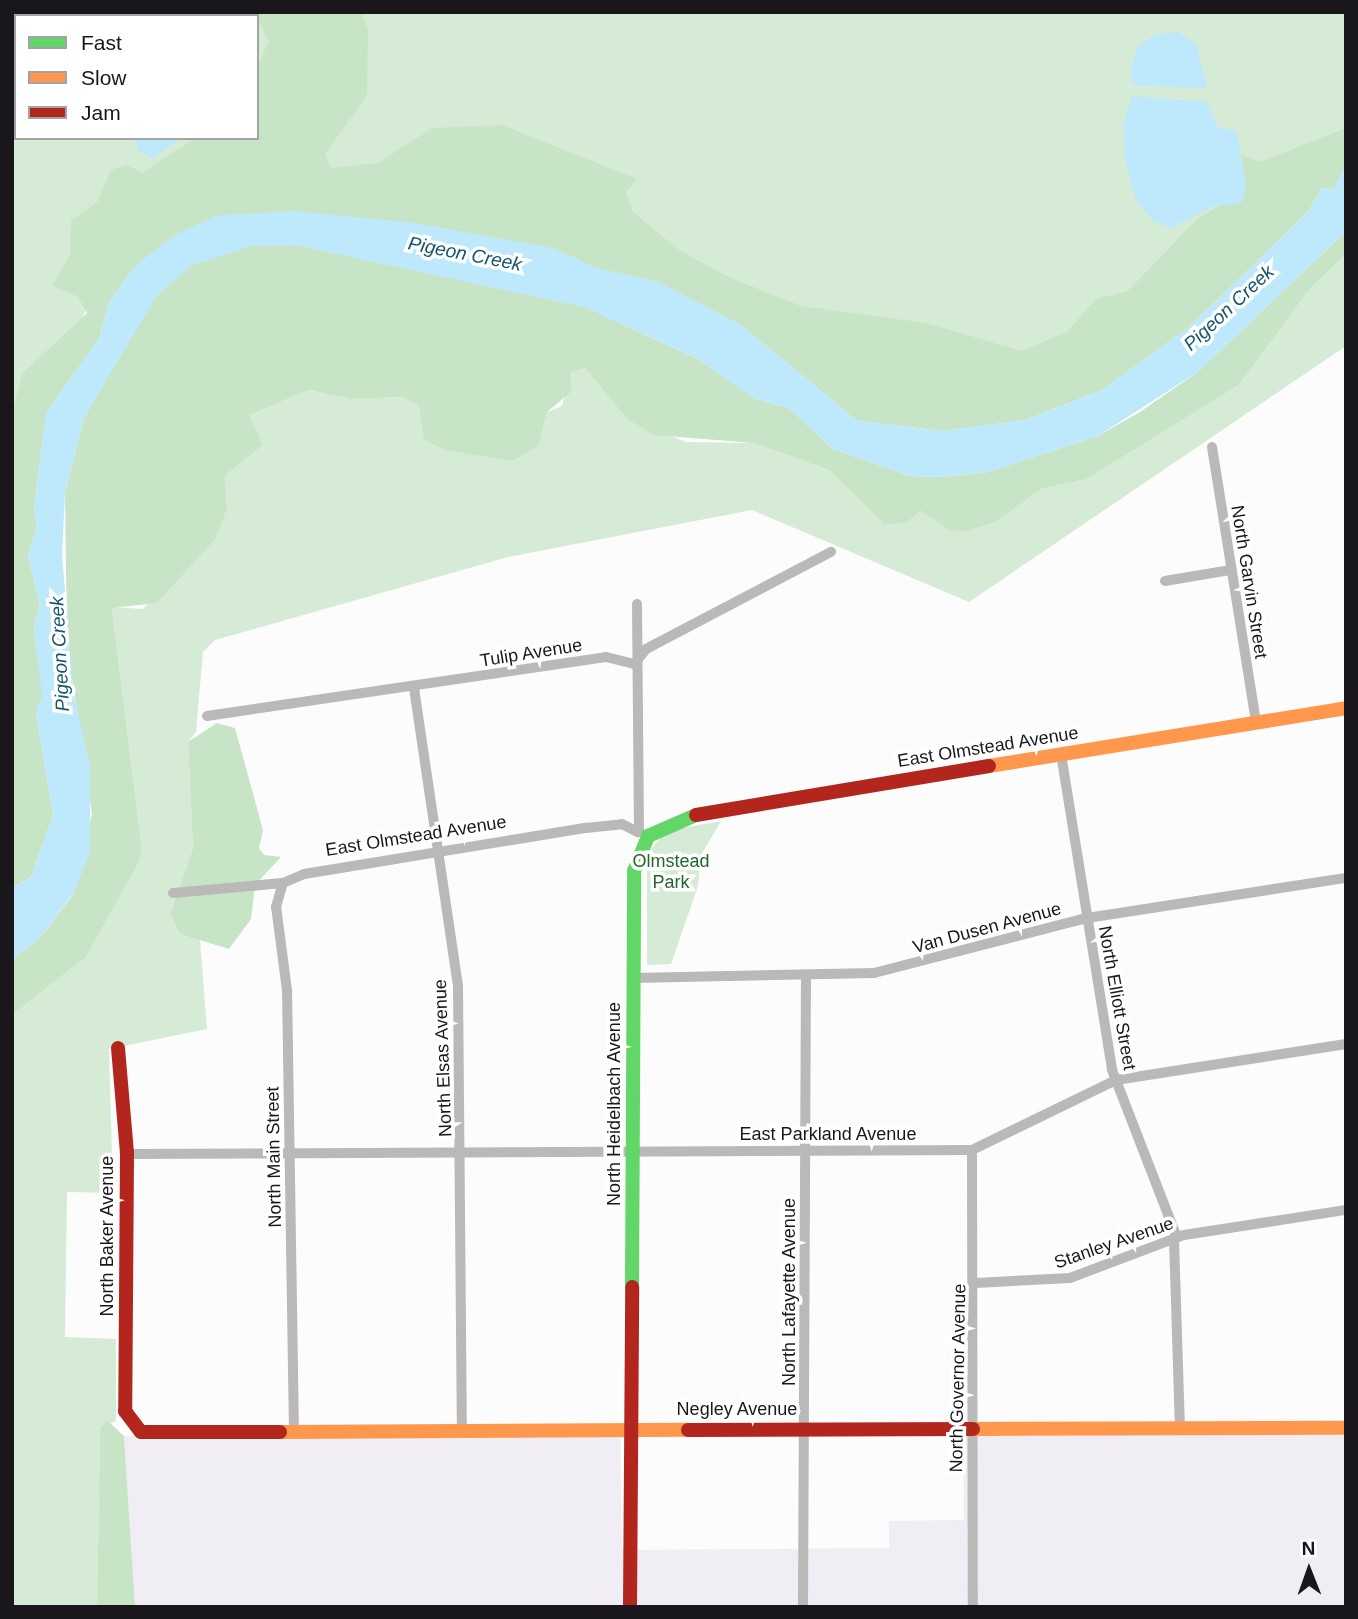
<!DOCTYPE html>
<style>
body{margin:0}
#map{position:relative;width:1358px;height:1619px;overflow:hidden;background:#fcfcfc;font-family:Helvetica,sans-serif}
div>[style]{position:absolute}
.built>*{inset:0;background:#f0edf4}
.green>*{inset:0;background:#d5ebd5}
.forest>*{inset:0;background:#c7e4c7}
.water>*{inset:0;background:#bee8fb}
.street>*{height:10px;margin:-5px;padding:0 5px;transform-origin:5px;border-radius:5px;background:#bab9b7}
.fast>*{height:14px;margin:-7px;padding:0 7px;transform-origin:7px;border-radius:7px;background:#63d668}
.slow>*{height:14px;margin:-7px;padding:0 7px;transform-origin:7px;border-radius:7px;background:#ff974d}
.jam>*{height:14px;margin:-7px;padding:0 7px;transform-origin:7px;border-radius:7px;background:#b3261e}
span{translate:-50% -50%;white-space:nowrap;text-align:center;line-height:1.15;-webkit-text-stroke:7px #fff;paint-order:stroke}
.street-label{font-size:18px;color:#19171c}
.park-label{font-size:18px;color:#216829}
.water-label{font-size:19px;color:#15556c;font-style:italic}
.frame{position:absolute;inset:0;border:14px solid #19171c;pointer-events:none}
.legend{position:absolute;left:14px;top:14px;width:245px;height:126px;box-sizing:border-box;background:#fff;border:2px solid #a3a2a4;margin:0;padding:9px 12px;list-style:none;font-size:21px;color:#19171c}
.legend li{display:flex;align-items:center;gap:14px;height:35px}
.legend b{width:35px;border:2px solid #a3a2a4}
.north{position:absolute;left:1274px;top:1535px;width:70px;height:70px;-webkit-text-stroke:5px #fff;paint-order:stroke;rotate:359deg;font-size:19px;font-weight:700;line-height:28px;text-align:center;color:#19171c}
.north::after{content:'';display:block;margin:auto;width:24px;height:32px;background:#19171c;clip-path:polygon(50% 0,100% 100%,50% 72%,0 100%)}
</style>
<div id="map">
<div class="built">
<i style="clip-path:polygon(620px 1434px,622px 1550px,889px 1548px,889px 1521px,964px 1520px,963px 1434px,1346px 1435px,1346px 1607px,135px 1607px,124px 1436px)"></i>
</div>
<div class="green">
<i style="clip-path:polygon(evenodd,12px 12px,1346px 12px,1346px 145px,1047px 367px,99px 272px,12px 518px,12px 12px,16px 16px,257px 16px,257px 138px,16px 138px,16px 16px)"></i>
<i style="clip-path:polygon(1346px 254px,1346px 346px,969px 602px,752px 510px,508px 557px,215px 640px,203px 652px,196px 732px,188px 742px,193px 848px,170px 914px,180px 934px,200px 939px,207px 1029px,109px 1049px,113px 1193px,67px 1192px,65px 1337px,116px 1339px,116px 1421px,100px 1428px,97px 1607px,12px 1607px,12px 1015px,86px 957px,137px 866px,142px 850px,112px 607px,143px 609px,227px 508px,225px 475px,249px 415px,309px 390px,351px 399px,404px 397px,539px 445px,547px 412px,562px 406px,570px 373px,585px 368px,626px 418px,686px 442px,754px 443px,829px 470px,885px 525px,906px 523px,921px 511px,948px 530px,996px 522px,1041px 489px,1087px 479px,1239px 385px,1309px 290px)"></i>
<i style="clip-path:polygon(721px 821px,701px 855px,698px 886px,671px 964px,647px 965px,647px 854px,666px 831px)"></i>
</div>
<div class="forest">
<i style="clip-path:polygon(253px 12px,361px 12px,368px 29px,367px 96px,325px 154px,331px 168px,378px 163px,432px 128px,502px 125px,637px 179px,626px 192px,632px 211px,676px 248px,728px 277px,801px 306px,926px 323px,1021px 351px,1067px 332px,1096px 299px,1128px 291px,1197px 219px,1246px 190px,1241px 155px,1260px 162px,1346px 128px,1345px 175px,1333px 190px,1322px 188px,1308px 212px,1188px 328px,1102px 390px,1025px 420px,944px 431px,857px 421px,741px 325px,658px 282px,597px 268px,552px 248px,414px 223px,292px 211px,216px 216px,137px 264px,110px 300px,99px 339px,46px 413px,34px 509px,37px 528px,28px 555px,40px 605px,34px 629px,43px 696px,36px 712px,53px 815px,31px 877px,12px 888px,12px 416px,22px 374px,87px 313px,78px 297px,52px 285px,70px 255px,71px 221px,97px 202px,111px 170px,127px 165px,142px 173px,195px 138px,257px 138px,257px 67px,269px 41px)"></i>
<i style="clip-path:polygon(1346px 231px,1346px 254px,1309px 290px,1239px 385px,1087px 479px,1041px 489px,996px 522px,965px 531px,948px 530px,921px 511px,906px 523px,885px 525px,829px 470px,754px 443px,654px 435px,626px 418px,585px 368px,570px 373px,571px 392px,547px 412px,539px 445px,512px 461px,445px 450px,424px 439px,419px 406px,404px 397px,351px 399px,309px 390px,249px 415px,263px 445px,225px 475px,227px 508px,216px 538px,157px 603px,112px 608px,142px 850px,137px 866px,86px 957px,12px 1015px,12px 959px,39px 939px,74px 893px,92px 814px,67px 643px,65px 492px,84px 418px,127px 341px,157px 295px,192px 265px,251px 246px,295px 245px,584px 307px,698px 359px,754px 398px,790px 409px,833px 449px,910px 476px,942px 477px,988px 472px,1098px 436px,1140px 412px,1199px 371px)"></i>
<i style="clip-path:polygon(217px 723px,235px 728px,263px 830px,259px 848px,264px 855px,281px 857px,255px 885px,251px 919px,229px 949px,180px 934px,170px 914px,193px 848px,188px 742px)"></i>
<i style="clip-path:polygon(108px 1421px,124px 1436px,135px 1607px,97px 1607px,100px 1428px)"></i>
</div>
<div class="water">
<i style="clip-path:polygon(1178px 32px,1197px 45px,1207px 88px,1134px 85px,1130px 72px,1138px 47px,1154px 35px)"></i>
<i style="clip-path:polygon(12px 45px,16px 45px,16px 102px,12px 99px)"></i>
<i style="clip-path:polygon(1132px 96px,1207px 102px,1218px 127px,1237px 131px,1246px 190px,1241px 203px,1214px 206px,1170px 228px,1153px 221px,1136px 200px,1125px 160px,1123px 123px)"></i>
<i style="clip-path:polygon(136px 138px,183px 138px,152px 158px,139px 152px)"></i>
<i style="clip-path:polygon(1346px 165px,1346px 231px,1199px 371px,1098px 436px,988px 472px,942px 477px,910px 476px,833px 449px,790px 409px,754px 398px,698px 359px,584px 307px,295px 245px,251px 246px,192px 265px,157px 295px,84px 418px,65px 492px,62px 556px,74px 696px,90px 765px,90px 853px,74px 892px,39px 939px,12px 959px,12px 888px,31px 877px,53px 815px,36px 712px,42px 696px,34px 629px,40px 605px,28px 555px,37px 528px,34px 509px,46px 413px,99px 339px,110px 300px,137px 264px,175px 235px,216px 216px,292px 211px,414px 223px,552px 248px,597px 268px,658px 282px,741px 325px,857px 421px,944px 431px,1025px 420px,1102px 390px,1188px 328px,1308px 212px,1322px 188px,1333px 190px)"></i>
</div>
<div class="street">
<i style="left:1212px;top:447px;width:279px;rotate:80.9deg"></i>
<i style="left:1165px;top:581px;width:67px;rotate:-9.5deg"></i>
<i style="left:637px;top:604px;width:228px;rotate:89.5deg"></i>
<i style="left:414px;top:688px;width:300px;rotate:81.6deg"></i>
<i style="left:458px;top:985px;width:446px;rotate:89.5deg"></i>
<i style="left:207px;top:716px;width:403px;rotate:-8.4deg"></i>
<i style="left:606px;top:657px;width:29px;rotate:14deg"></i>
<i style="left:634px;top:664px;width:19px;rotate:-51deg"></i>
<i style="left:646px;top:649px;width:209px;rotate:-27.7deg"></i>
<i style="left:1061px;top:754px;width:320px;rotate:80.8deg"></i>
<i style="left:1112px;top:1070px;width:180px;rotate:68.8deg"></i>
<i style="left:173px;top:893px;width:110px;rotate:-5.2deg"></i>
<i style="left:633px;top:978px;width:241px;rotate:-1.2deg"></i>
<i style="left:874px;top:973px;width:220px;rotate:-14.5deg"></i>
<i style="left:1087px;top:918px;width:262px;rotate:-8.8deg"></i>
<i style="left:972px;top:1150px;width:457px;rotate:89.9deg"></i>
<i style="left:972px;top:1150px;width:160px;rotate:-25.9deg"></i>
<i style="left:1116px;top:1080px;width:233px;rotate:-8.9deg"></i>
<i style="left:127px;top:1154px;width:845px;rotate:-0.27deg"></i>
<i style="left:1174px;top:1239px;width:188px;rotate:88.2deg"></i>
<i style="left:975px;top:1283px;width:95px;rotate:-3deg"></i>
<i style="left:1070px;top:1278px;width:122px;rotate:-20.7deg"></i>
<i style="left:1184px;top:1235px;width:164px;rotate:-8.8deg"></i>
<i style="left:294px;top:1433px;width:443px;rotate:-90.9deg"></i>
<i style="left:287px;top:990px;width:84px;rotate:-97.5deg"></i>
<i style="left:276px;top:907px;width:25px;rotate:-74deg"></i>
<i style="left:283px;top:883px;width:23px;rotate:-23deg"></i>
<i style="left:304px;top:874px;width:286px;rotate:-9.3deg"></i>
<i style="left:586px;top:828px;width:36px;rotate:-6deg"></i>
<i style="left:622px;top:824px;width:18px;rotate:27deg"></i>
<i style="left:803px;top:1607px;width:630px;rotate:-89.73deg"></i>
</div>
<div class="fast">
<i style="left:632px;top:1287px;width:416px;rotate:-89.7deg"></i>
<i style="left:634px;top:871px;width:38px;rotate:-68deg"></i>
<i style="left:648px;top:836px;width:52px;rotate:-23.6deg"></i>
</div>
<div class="slow">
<i style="left:989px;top:766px;width:362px;rotate:-9.2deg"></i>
<i style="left:973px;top:1429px;width:373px;rotate:-0.2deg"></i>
<i style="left:280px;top:1432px;width:408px;rotate:-0.3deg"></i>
</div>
<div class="jam">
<i style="left:696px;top:815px;width:297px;rotate:-9.5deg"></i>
<i style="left:118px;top:1048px;width:106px;rotate:85.1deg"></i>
<i style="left:127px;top:1154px;width:257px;rotate:90.4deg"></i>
<i style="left:125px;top:1411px;width:26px;rotate:53deg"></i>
<i style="left:141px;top:1432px;width:139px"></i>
<i style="left:688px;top:1430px;width:285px;rotate:-0.2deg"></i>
<i style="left:630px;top:1607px;width:320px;rotate:-89.6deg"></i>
</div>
<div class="street-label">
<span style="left:1249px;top:582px;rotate:81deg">North Garvin Street</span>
<span style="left:531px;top:653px;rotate:-9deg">Tulip Avenue</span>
<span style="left:988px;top:747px;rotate:-9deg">East Olmstead Avenue</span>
<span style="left:416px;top:836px;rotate:-9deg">East Olmstead Avenue</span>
<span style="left:987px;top:928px;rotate:-15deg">Van Dusen Avenue</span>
<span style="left:1117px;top:998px;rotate:80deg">North Elliott Street</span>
<span style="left:443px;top:1058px;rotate:-92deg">North Elsas Avenue</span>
<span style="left:614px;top:1104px;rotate:-90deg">North Heidelbach Avenue</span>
<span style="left:828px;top:1134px">East Parkland Avenue</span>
<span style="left:274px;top:1157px;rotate:-91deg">North Main Street</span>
<span style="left:107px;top:1236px;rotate:-90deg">North Baker Avenue</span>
<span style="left:1114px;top:1243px;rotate:-19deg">Stanley Avenue</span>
<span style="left:789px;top:1292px;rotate:-90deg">North Lafayette Avenue</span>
<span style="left:958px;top:1378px;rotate:-89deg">North Governor Avenue</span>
<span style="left:737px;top:1409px">Negley Avenue</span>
</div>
<div class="park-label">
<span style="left:671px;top:872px">Olmstead<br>Park</span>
</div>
<div class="water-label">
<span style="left:465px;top:254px;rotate:11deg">Pigeon Creek</span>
<span style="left:1229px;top:308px;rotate:-43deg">Pigeon Creek</span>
<span style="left:60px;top:654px;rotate:-93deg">Pigeon Creek</span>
</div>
<div class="frame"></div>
<ul class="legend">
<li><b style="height:9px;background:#63d668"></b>Fast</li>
<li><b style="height:9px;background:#ff974d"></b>Slow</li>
<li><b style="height:9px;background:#b3261e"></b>Jam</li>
</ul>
<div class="north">N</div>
</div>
